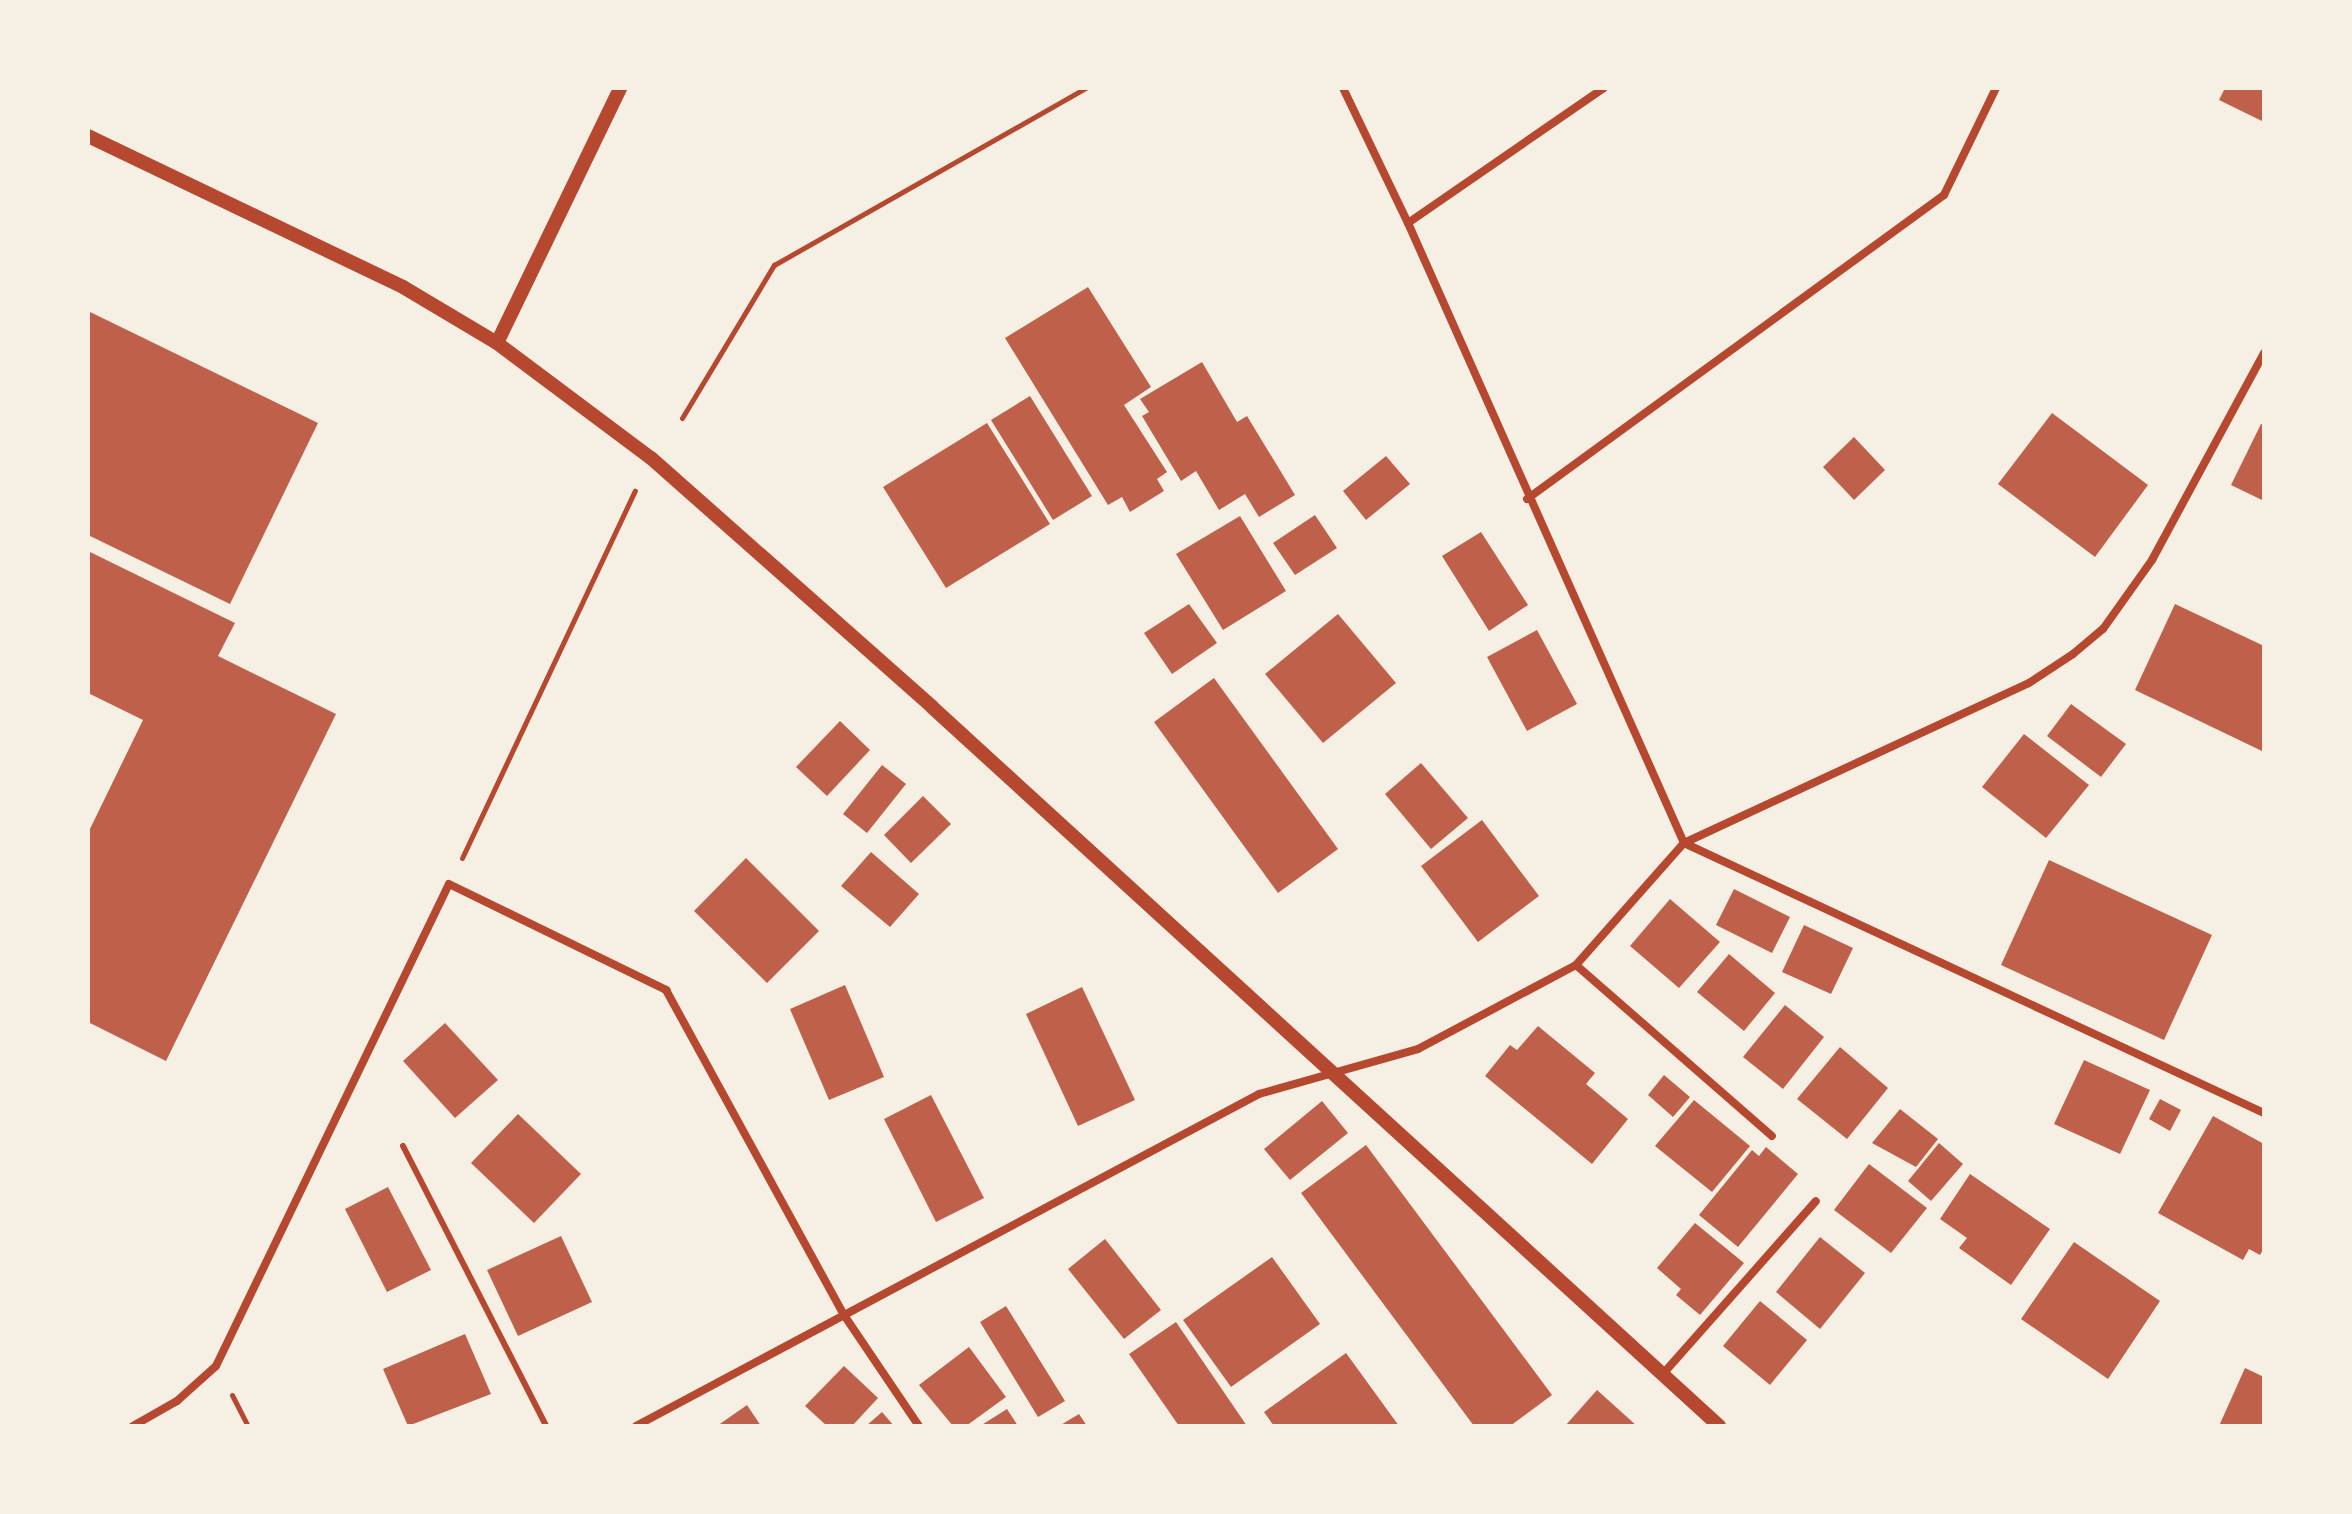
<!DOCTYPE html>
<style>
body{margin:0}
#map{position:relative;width:2352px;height:1514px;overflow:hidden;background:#f6efe4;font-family:Quicksand,sans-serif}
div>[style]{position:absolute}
.building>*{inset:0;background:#bf614a}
.path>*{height:5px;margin:-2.5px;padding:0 2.5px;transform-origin:2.5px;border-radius:2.5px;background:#b5482f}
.service>*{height:6px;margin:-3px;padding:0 3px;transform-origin:3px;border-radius:3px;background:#b5482f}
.minor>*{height:8px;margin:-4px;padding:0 4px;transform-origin:4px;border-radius:4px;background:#b5482f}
.tertiary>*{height:14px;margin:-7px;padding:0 7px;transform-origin:7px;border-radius:7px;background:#b5482f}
span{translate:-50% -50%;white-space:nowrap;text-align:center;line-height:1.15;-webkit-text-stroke:8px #f6efe4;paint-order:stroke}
.frame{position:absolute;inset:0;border:90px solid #f6efe4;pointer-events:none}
</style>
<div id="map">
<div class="building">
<i style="clip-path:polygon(2225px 88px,2264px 88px,2264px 122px,2219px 100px)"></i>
<i style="clip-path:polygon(1088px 287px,1151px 387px,1124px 405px,1167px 472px,1157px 479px,1164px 491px,1130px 512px,1122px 497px,1108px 505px,1005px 338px)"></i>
<i style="clip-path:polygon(88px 311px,318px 423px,230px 604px,88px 535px)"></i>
<i style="clip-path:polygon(1202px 362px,1237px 422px,1247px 416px,1295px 495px,1259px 517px,1245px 494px,1219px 510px,1196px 471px,1181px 481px,1142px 416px,1149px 412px,1140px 399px)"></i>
<i style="clip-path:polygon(1030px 396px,1092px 496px,1053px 520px,991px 420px)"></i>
<i style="clip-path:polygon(2052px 413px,2148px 485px,2095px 557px,1998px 484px)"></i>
<i style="clip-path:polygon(987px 423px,1050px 524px,946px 588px,883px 487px)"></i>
<i style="clip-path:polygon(2261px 424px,2264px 425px,2264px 501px,2231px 485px)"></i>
<i style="clip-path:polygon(1854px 437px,1885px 470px,1854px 500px,1823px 467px)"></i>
<i style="clip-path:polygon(1386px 456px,1410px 484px,1366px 520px,1343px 491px)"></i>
<i style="clip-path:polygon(1315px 515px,1337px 548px,1295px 575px,1273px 543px)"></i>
<i style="clip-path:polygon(1240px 516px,1286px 591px,1223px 630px,1176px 554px)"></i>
<i style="clip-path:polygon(1481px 532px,1528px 605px,1489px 631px,1442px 556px)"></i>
<i style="clip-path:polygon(88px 551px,235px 623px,218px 656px,336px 714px,166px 1061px,88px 1022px,88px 833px,143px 720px,88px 693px)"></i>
<i style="clip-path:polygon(1189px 604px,1217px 643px,1172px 674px,1144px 633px)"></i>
<i style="clip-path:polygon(2175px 604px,2264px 646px,2264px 752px,2135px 690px)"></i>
<i style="clip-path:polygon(1338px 614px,1396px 683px,1323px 743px,1265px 674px)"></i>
<i style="clip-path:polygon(1537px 630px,1577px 704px,1527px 731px,1487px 657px)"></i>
<i style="clip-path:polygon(1214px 678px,1338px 849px,1278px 893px,1154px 722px)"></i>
<i style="clip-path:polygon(2071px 704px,2126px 744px,2101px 777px,2047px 736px)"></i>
<i style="clip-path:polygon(840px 721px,870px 750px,827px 796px,796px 767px)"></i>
<i style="clip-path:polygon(2024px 734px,2089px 785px,2046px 838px,1982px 787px)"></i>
<i style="clip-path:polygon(1421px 763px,1468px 818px,1431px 849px,1385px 794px)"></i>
<i style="clip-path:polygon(882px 765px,906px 784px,867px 833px,843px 814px)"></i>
<i style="clip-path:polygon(923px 796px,951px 824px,911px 863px,884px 835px)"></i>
<i style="clip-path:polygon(1482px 820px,1539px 896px,1478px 942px,1421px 866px)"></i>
<i style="clip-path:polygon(871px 852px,919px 894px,890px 927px,841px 886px)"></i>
<i style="clip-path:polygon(746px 858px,819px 931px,767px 983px,694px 911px)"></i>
<i style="clip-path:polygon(2049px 860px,2212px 935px,2164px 1040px,2001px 965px)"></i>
<i style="clip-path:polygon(1734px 889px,1790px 917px,1772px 953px,1716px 925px)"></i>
<i style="clip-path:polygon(1670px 899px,1720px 942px,1679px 988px,1630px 946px)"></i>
<i style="clip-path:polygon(1804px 925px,1853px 948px,1831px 994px,1782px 972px)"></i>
<i style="clip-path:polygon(1729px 954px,1775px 993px,1744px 1031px,1697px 992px)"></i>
<i style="clip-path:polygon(845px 985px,884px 1077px,829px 1100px,790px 1009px)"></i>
<i style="clip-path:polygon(1082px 987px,1135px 1100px,1078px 1126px,1026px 1014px)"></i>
<i style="clip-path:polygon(1785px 1005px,1824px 1037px,1783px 1089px,1743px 1057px)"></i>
<i style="clip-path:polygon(445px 1023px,498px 1080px,455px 1118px,403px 1061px)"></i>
<i style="clip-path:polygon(1538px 1026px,1595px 1073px,1586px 1084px,1628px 1119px,1592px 1164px,1485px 1076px,1510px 1045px,1517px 1050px)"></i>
<i style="clip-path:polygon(1840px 1047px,1888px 1088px,1847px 1139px,1797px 1099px)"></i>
<i style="clip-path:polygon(2084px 1060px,2150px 1090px,2120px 1154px,2054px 1124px)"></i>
<i style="clip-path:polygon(1664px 1075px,1690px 1097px,1673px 1117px,1648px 1095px)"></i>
<i style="clip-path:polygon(931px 1095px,984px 1198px,936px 1222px,884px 1119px)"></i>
<i style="clip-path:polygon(2160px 1099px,2181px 1110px,2170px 1131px,2149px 1119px)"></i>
<i style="clip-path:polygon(1694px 1100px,1750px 1146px,1712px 1192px,1655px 1146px)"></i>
<i style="clip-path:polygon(1322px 1101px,1348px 1133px,1290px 1180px,1264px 1149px)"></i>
<i style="clip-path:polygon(1900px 1109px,1938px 1139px,1916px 1167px,1872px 1143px)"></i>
<i style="clip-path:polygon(518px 1114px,581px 1174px,534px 1223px,471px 1163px)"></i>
<i style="clip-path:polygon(2213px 1116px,2264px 1144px,2264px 1248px,2260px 1255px,2249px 1249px,2243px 1260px,2158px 1213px)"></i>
<i style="clip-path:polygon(1939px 1143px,1963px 1164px,1931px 1201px,1908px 1181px)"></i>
<i style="clip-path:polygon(1366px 1145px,1552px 1395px,1510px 1426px,1474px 1426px,1301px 1193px)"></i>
<i style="clip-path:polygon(1766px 1147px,1798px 1174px,1738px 1247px,1699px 1215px,1752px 1150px,1759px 1156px)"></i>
<i style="clip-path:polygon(1869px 1164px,1927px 1208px,1891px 1253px,1834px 1210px)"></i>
<i style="clip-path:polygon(1970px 1174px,2050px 1229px,2011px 1285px,1959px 1248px,1967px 1238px,1940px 1219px)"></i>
<i style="clip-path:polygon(388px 1187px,431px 1270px,387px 1292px,345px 1209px)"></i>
<i style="clip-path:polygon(1695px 1223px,1744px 1263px,1700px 1315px,1676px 1295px,1681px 1289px,1657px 1268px)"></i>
<i style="clip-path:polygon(561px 1236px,592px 1302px,518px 1336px,487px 1270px)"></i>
<i style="clip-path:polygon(1820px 1237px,1865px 1273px,1820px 1329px,1776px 1292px)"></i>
<i style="clip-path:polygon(1105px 1239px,1161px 1310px,1124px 1339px,1068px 1269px)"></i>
<i style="clip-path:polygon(2074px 1242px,2160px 1301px,2108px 1379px,2021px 1319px)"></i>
<i style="clip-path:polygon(1272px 1257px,1320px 1324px,1231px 1387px,1183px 1320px)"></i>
<i style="clip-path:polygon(1760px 1301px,1807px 1340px,1770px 1385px,1723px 1346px)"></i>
<i style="clip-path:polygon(1006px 1306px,1065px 1401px,1038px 1417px,980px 1322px)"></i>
<i style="clip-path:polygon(1176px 1322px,1247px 1426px,1179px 1426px,1129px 1354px)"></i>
<i style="clip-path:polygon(465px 1334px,491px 1394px,408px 1426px,383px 1369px)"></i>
<i style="clip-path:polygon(969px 1347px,1006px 1397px,966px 1426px,953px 1426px,919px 1385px)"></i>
<i style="clip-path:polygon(1346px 1353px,1399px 1426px,1274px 1426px,1264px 1412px)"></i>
<i style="clip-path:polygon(844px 1366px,878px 1398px,852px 1426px,827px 1426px,805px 1406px)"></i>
<i style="clip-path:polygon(2245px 1368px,2264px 1377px,2264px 1426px,2219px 1426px)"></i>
<i style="clip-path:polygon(1597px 1390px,1637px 1426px,1565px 1426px)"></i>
<i style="clip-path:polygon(747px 1405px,761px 1426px,717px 1426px)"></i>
<i style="clip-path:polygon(1007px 1409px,1018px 1426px,980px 1426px)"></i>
<i style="clip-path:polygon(882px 1412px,894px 1426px,866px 1426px)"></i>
<i style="clip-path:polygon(1079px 1414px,1087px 1426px,1059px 1426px)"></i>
</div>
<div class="path">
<i style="left:682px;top:418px;width:179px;rotate:-59deg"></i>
<i style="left:774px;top:265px;width:359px;rotate:-29.6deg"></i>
<i style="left:462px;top:858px;width:406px;rotate:-64.8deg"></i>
<i style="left:232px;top:1395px;width:35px;rotate:63deg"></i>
</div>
<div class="service">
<i style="left:403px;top:1146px;width:314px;rotate:62.9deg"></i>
</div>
<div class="minor">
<i style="left:1343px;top:88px;width:150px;rotate:64.3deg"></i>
<i style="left:1408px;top:223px;width:679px;rotate:66deg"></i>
<i style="left:1684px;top:843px;width:640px;rotate:24.96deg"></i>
<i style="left:1408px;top:223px;width:238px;rotate:-34.6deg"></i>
<i style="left:1527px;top:499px;width:516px;rotate:-36.09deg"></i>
<i style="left:1944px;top:195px;width:119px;rotate:-64.1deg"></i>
<i style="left:1576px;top:965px;width:260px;rotate:41.1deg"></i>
<i style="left:1662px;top:1375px;width:232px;rotate:-48.5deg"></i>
<i style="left:133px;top:1426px;width:51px;rotate:-29.6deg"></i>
<i style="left:177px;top:1401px;width:52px;rotate:-41.9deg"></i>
<i style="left:216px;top:1366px;width:535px;rotate:-64.2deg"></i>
<i style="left:449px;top:884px;width:242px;rotate:26deg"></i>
<i style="left:666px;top:990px;width:371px;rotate:61.3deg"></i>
<i style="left:844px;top:1315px;width:134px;rotate:56deg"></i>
<i style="left:636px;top:1426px;width:706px;rotate:-28.05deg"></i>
<i style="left:1259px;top:1094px;width:165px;rotate:-15.8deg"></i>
<i style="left:1418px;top:1049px;width:179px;rotate:-28deg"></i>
<i style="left:1576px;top:965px;width:163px;rotate:-48.5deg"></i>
<i style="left:1684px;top:843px;width:380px;rotate:-24.9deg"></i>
<i style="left:2029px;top:683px;width:53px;rotate:-33.4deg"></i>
<i style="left:2073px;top:654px;width:39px;rotate:-40deg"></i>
<i style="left:2103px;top:629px;width:85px;rotate:-54.6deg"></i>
<i style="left:2152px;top:560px;width:235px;rotate:-61.6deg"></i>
</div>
<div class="tertiary">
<i style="left:88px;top:136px;width:349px;rotate:25.6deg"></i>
<i style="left:403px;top:287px;width:109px;rotate:30.8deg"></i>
<i style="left:497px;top:343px;width:192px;rotate:36.8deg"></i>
<i style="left:651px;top:458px;width:375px;rotate:41.5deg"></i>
<i style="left:932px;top:707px;width:1066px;rotate:42.41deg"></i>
<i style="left:497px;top:343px;width:283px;rotate:-64.2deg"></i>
</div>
<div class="frame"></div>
</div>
